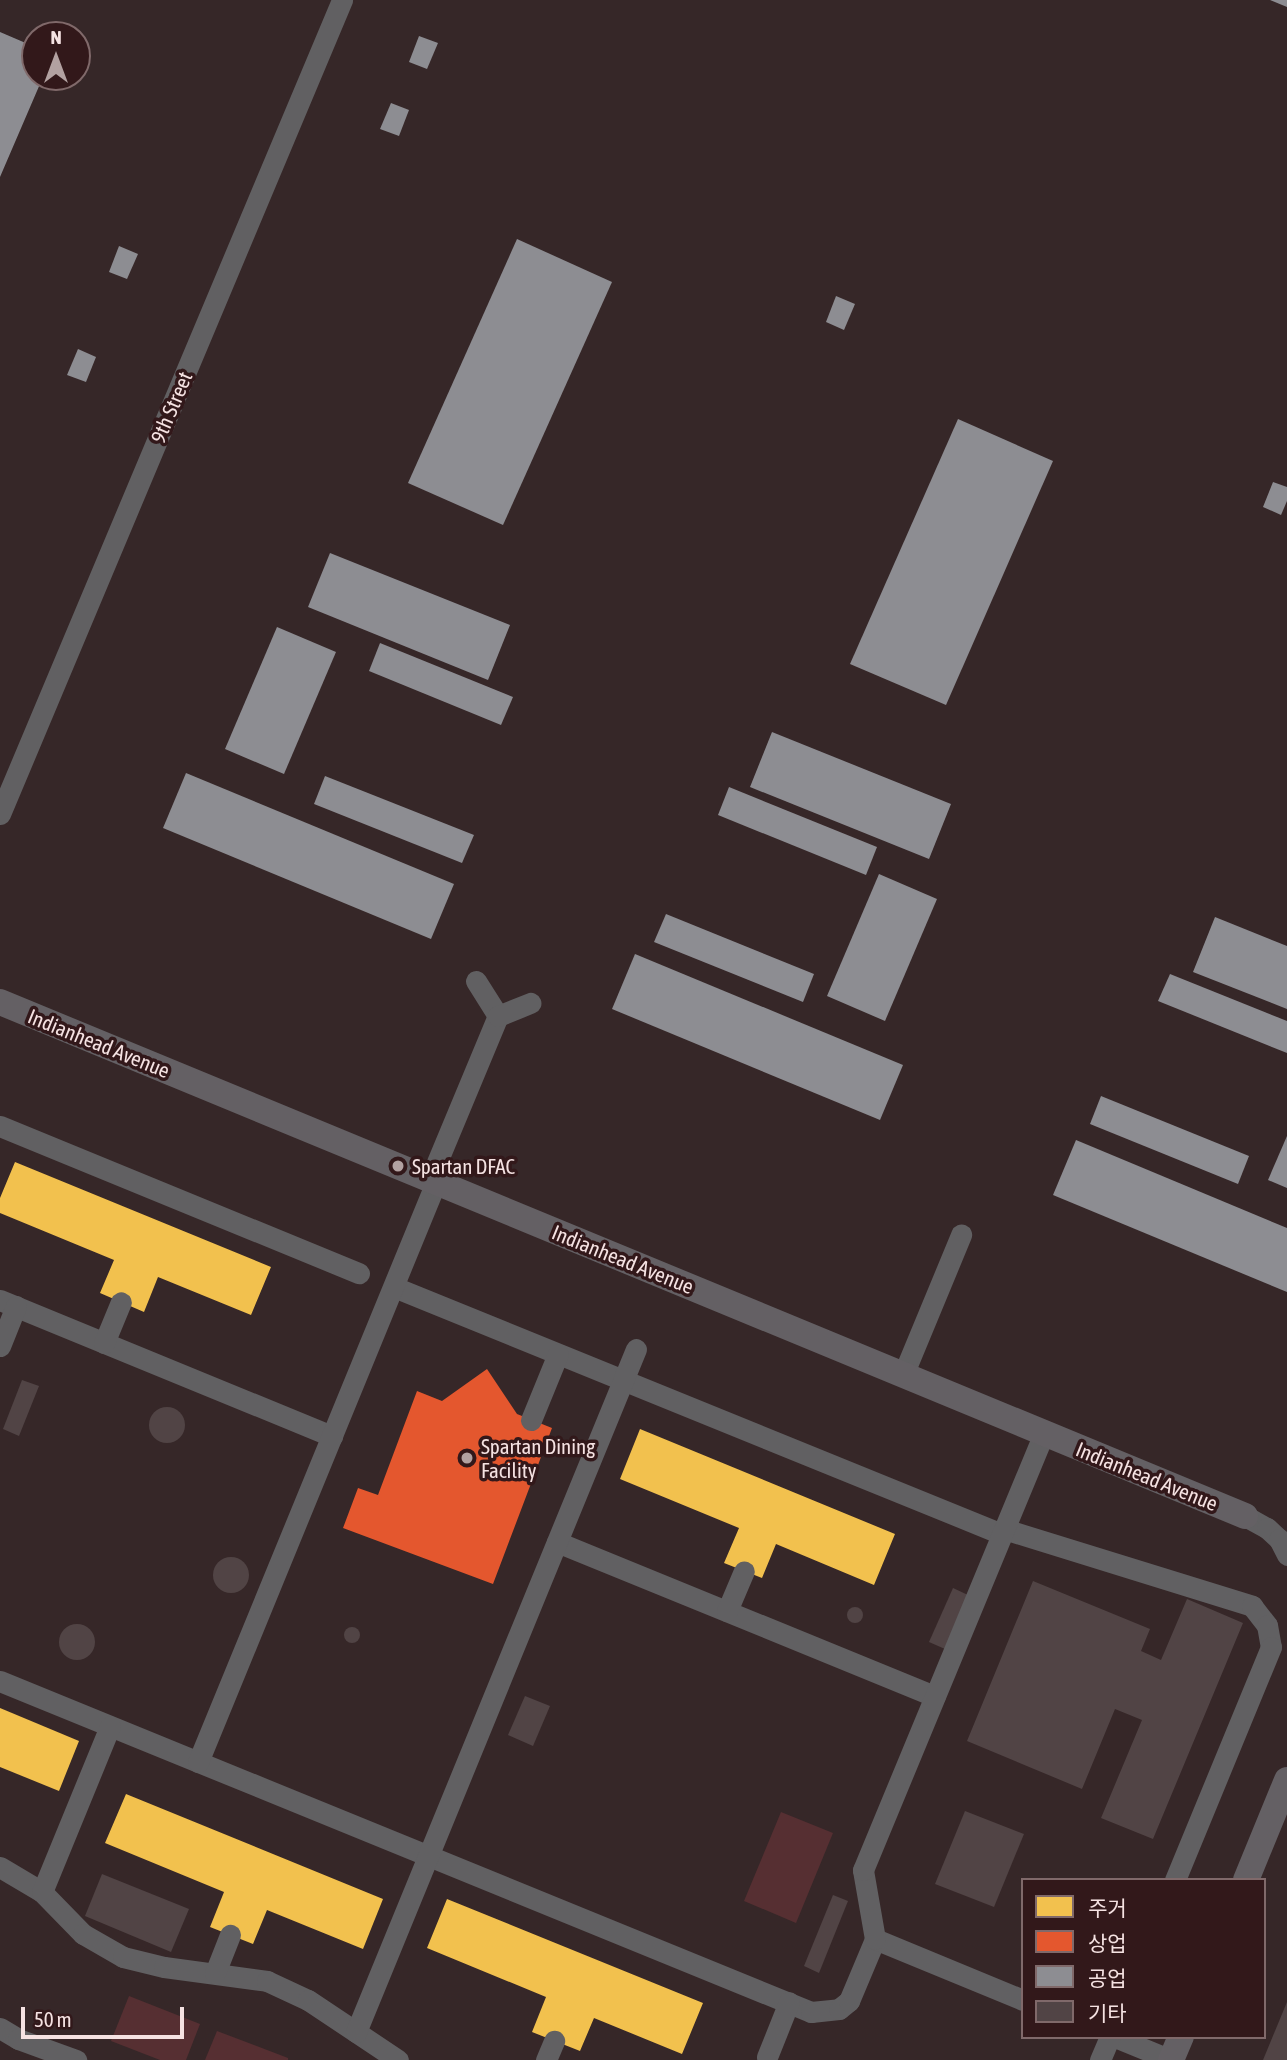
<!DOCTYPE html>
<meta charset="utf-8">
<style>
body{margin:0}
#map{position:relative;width:1287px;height:2060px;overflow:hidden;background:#362728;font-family:"Asap Condensed","Noto Sans KR",sans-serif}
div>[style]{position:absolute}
.green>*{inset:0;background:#562f32}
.homes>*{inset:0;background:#f2c14e}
.shops>*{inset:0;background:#e4572e}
.industry>*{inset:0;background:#8d8d92}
.building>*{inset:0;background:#514445}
.round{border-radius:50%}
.minor>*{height:21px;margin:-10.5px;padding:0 10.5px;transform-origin:10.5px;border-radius:10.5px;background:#616062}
.major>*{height:26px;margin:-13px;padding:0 13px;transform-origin:13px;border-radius:13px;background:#646064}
.dots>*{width:19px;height:19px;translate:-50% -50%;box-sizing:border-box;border:4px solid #32181a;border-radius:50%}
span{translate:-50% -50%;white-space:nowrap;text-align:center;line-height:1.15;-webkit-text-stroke:7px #32181a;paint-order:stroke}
.street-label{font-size:21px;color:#f5e2e2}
.poi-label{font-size:21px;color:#f5e2e2}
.left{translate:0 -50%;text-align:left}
.legend{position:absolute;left:1021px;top:1878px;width:245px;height:161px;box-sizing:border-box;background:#32181a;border:2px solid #80696a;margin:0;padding:9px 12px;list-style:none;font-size:21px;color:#f5e2e2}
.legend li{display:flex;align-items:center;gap:14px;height:35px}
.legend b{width:35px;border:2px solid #80696a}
.north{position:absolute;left:21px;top:21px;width:70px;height:70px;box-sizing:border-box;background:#32181a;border:2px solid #80696a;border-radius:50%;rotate:0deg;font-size:19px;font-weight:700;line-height:28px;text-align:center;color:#f5e2e2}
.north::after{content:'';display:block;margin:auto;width:24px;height:32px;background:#b2a1a1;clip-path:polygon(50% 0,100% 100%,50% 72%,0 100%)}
.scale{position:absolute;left:21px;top:2007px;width:163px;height:32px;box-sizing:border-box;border:4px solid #f5e2e2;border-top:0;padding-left:9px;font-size:21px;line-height:24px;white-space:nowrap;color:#f5e2e2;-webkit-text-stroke:5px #32181a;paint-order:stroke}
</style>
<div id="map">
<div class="green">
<i style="clip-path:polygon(781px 1812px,833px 1833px,796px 1923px,744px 1901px)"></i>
<i style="clip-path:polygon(129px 1996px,200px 2024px,186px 2060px,160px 2060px,111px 2041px)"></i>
<i style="clip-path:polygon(217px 2031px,288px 2058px,288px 2060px,205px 2060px)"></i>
</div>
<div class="homes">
<i style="clip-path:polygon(15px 1162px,271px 1267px,251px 1315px,158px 1277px,144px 1312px,100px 1293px,114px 1260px,0 1213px,0 1198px)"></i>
<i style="clip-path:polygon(640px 1429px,895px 1534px,874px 1585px,776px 1544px,762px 1578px,724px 1563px,739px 1528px,620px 1479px)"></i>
<i style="clip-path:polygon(0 1708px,79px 1741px,59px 1791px,0 1767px)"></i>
<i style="clip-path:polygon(126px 1794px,383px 1899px,363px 1949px,267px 1910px,253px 1944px,210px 1927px,224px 1892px,105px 1843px)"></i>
<i style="clip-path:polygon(447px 1899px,703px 2003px,682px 2054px,594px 2018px,580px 2051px,532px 2032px,546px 1997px,427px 1948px)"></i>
</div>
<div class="shops">
<i style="clip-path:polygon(487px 1369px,517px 1414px,552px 1428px,493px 1584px,343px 1528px,358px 1488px,378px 1495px,417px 1391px,442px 1401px)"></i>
</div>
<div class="industry">
<i style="clip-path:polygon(1270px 0,1287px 0,1287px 7px)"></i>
<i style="clip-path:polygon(0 32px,35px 47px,35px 77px,43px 77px,0 177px)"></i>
<i style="clip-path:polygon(419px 36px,438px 43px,427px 69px,409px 62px)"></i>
<i style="clip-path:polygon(391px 103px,409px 110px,399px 136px,380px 129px)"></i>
<i style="clip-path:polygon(517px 239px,612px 282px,503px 525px,408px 483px)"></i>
<i style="clip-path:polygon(119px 246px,138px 254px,127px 279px,109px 272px)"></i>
<i style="clip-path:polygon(836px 296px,855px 304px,844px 330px,826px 322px)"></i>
<i style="clip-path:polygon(78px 349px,96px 357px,86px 382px,67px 375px)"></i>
<i style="clip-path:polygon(958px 419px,1053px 461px,946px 705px,850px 664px)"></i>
<i style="clip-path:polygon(1273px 482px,1287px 487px,1287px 501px,1281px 515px,1263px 507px)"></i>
<i style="clip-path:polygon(330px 553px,510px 625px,488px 680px,308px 607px)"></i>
<i style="clip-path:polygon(277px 627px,336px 652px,284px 774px,225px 749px)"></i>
<i style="clip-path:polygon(380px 643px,513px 697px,501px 725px,369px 671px)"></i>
<i style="clip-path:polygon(772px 732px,951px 804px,929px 859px,750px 787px)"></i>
<i style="clip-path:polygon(186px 773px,454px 884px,431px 939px,163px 828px)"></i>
<i style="clip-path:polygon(325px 776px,474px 835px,462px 863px,314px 804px)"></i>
<i style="clip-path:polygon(729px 787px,877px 847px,866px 875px,718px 815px)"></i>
<i style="clip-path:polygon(879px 874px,937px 899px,885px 1021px,827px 996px)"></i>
<i style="clip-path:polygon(666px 914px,814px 974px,803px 1002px,654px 942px)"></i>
<i style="clip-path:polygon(1215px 917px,1287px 946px,1287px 1009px,1193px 972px)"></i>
<i style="clip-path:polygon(635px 954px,903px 1065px,880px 1120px,612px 1009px)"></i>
<i style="clip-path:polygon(1170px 974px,1287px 1021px,1287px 1053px,1158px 1001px)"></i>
<i style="clip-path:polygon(1101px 1096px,1249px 1156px,1238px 1184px,1090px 1124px)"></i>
<i style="clip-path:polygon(1287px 1136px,1287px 1188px,1268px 1180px)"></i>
<i style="clip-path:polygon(1076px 1140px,1287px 1228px,1287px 1292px,1053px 1195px)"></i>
</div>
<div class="building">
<i style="clip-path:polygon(22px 1380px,39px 1386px,19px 1436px,3px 1429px)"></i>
<i class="round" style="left:149px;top:1407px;width:36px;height:36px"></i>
<i class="round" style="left:213px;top:1557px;width:36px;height:36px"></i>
<i style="clip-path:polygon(1033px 1581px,1150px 1629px,1141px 1651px,1161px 1660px,1187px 1599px,1243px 1623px,1153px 1839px,1101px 1818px,1142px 1720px,1115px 1709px,1082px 1789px,967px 1741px)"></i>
<i style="clip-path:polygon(953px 1588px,968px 1595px,945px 1649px,929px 1642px)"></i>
<i class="round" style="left:847px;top:1607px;width:16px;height:16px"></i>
<i class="round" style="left:59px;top:1624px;width:36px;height:36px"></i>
<i class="round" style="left:344px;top:1627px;width:16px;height:16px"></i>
<i style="clip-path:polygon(525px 1696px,550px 1706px,533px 1746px,508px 1735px)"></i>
<i style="clip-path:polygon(965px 1811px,1024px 1834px,994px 1907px,935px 1884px)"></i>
<i style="clip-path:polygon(102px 1874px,189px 1909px,171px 1952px,85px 1916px)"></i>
<i style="clip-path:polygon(833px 1895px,848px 1901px,819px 1973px,804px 1966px)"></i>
<i style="clip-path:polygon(1287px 2002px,1287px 2060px,1263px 2060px)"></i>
</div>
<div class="minor">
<i style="left:0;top:814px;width:883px;rotate:-67.21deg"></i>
<i style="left:476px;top:981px;width:41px;rotate:57.8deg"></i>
<i style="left:0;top:1126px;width:388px;rotate:22.3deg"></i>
<i style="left:430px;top:1179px;width:177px;rotate:-67.4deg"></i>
<i style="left:498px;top:1016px;width:35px;rotate:-22deg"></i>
<i style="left:394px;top:1287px;width:656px;rotate:22.11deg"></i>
<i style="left:0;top:1300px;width:359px;rotate:22.3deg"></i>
<i style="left:104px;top:1343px;width:44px;rotate:-67.5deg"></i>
<i style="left:0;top:1346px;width:43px;rotate:-68.2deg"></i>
<i style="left:903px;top:1375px;width:152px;rotate:-67.5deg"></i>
<i style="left:531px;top:1420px;width:71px;rotate:-67.8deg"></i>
<i style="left:1245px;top:1516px;width:25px;rotate:29deg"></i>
<i style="left:1267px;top:1528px;width:16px;rotate:43deg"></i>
<i style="left:1279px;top:1539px;width:18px;rotate:63deg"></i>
<i style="left:1004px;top:1529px;width:260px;rotate:17.2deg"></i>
<i style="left:1252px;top:1606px;width:24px;rotate:52deg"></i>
<i style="left:1267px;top:1625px;width:22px;rotate:80deg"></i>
<i style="left:1271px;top:1647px;width:252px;rotate:112.4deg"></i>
<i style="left:557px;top:1542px;width:408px;rotate:22.2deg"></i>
<i style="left:727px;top:1611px;width:43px;rotate:-67deg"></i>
<i style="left:0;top:1681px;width:876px;rotate:22.2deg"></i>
<i style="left:811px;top:2012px;width:28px;rotate:-6deg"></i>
<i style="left:839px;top:2009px;width:13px;rotate:-39deg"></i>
<i style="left:849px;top:2001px;width:67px;rotate:-67.2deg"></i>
<i style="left:875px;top:1939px;width:160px;rotate:22.4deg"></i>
<i style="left:198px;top:1762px;width:627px;rotate:-67.69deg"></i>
<i style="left:0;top:1867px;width:49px;rotate:30.8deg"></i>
<i style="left:42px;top:1892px;width:59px;rotate:45.7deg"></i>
<i style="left:83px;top:1934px;width:46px;rotate:29.9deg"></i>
<i style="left:123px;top:1957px;width:42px;rotate:13.7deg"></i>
<i style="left:164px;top:1967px;width:104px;rotate:7.7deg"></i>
<i style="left:267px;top:1981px;width:45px;rotate:24.9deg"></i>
<i style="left:308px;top:2000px;width:108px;rotate:33.7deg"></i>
<i style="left:42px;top:1892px;width:179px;rotate:-67.7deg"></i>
<i style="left:875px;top:1939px;width:70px;rotate:-99.9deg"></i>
<i style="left:863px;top:1870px;width:473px;rotate:-67.5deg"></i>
<i style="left:215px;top:1973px;width:41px;rotate:-68.5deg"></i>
<i style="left:0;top:2028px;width:21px;rotate:31deg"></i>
<i style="left:18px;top:2039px;width:62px;rotate:19.9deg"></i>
<i style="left:356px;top:2032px;width:738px;rotate:-67.71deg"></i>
<i style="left:1115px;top:2037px;width:61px;rotate:22.3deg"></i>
<i style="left:767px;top:2057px;width:59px;rotate:-68.2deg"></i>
<i style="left:546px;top:2060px;width:21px;rotate:-67deg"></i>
<i style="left:1100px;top:2060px;width:25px;rotate:-67deg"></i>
</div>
<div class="major">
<i style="left:0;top:1002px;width:1347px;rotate:22.43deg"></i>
<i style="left:1246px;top:1880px;width:108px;rotate:-67.7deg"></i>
<i style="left:1171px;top:2060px;width:25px;rotate:-67deg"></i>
</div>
<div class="dots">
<i style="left:398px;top:1166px;background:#b2a1a1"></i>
<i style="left:467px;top:1458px;background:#b2a1a1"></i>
</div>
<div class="street-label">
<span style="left:171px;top:407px;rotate:-67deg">9th Street</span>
<span style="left:99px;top:1043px;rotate:22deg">Indianhead Avenue</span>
<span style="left:623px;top:1259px;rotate:22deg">Indianhead Avenue</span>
<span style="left:1147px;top:1476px;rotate:22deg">Indianhead Avenue</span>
</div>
<div class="poi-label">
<span class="left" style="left:412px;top:1166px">Spartan DFAC</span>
<span class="left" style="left:481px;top:1458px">Spartan Dining<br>Facility</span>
</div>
<ul class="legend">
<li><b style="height:19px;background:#f2c14e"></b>주거</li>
<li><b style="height:19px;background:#e4572e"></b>상업</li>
<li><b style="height:19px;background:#8d8d92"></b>공업</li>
<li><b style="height:19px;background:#514445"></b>기타</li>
</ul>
<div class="north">N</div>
<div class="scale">50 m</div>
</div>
